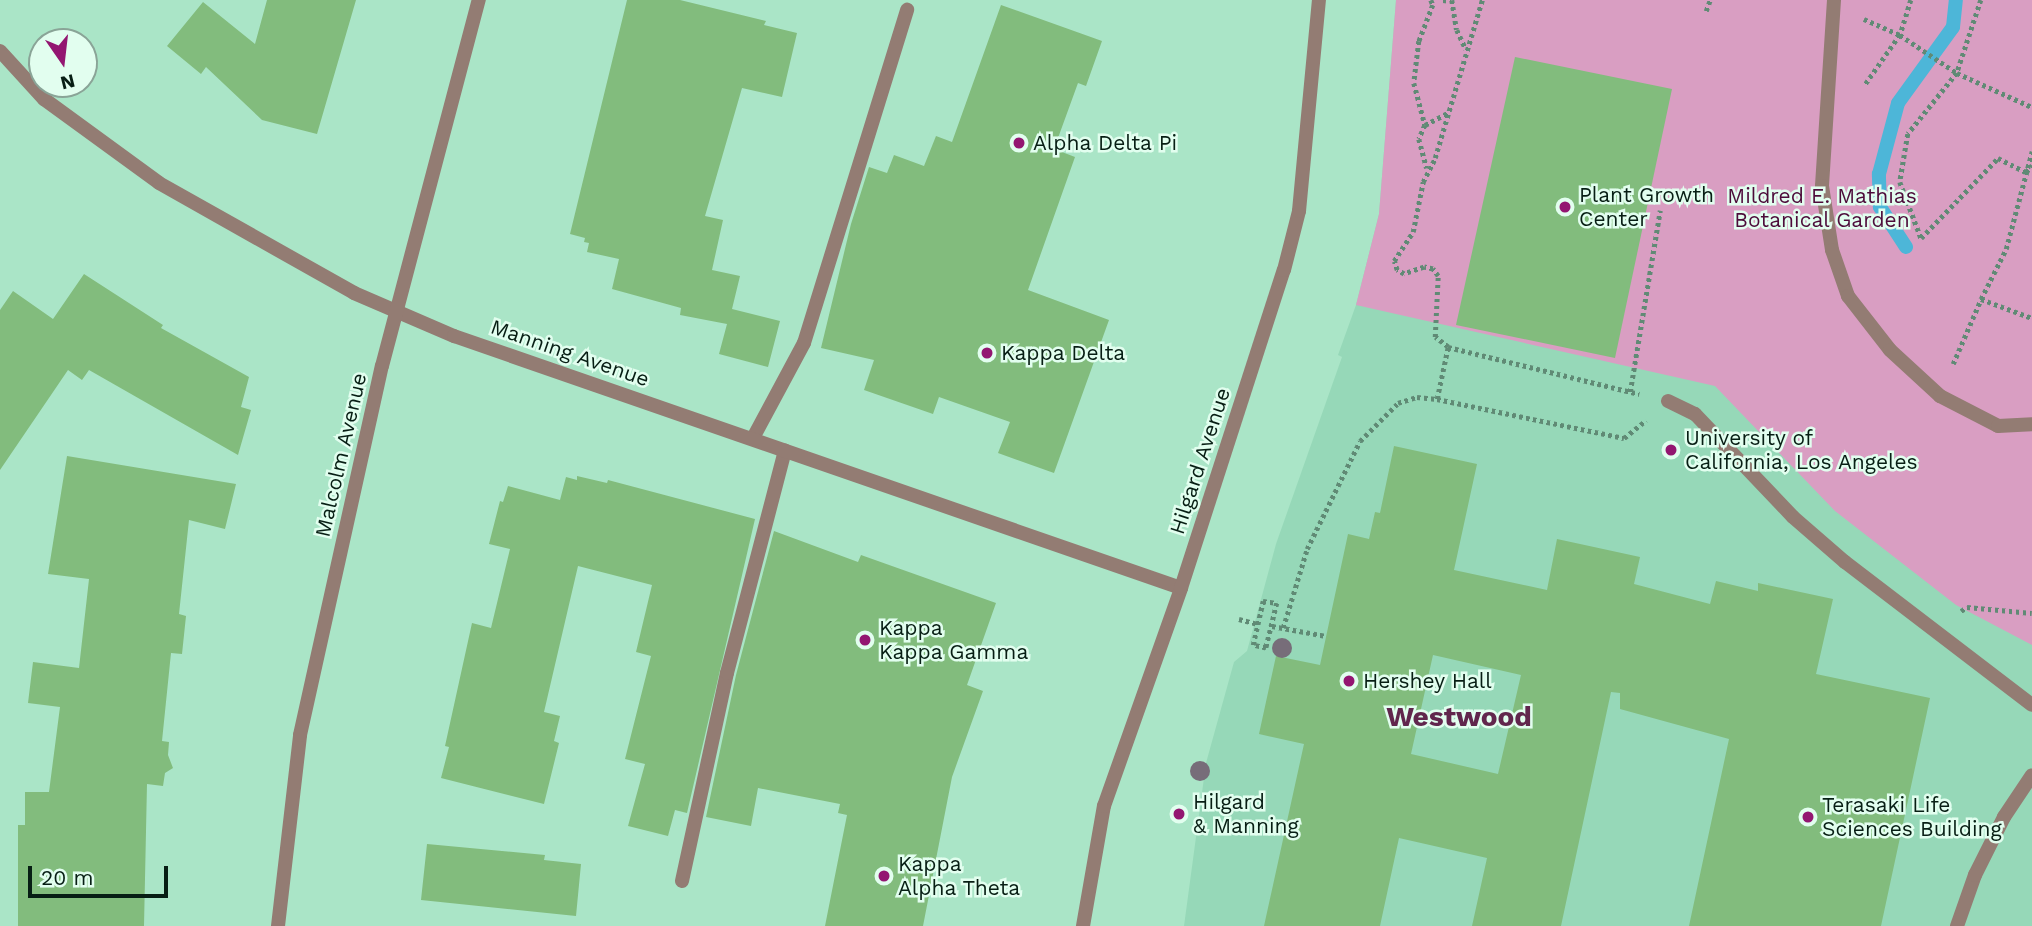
<!DOCTYPE html>
<style>
body{margin:0}
#map{position:relative;width:2032px;height:926px;overflow:hidden;background:#aae5c7;font-family:"Work Sans",sans-serif}
div>[style]{position:absolute}
.built>*{inset:0;background:#96d8b8}
.green>*{inset:0;background:#d99ec2}
.stream>*{height:14px;margin:-7px;padding:0 7px;transform-origin:7px;border-radius:7px;background:#4db6d8}
.building>*{inset:0;background:#82bc7d}
.path>*{height:4.5px;margin-top:-2.25px;transform-origin:0;background:repeating-linear-gradient(90deg,#608a75 0 3.5px,transparent 0 7px)}
.service>*{height:14px;margin:-7px;padding:0 7px;transform-origin:7px;border-radius:7px;background:#937c73}
.minor>*{height:14px;margin:-7px;padding:0 7px;transform-origin:7px;border-radius:7px;background:#937c73}
.tertiary>*{height:14px;margin:-7px;padding:0 7px;transform-origin:7px;border-radius:7px;background:#937c73}
.trees>*{width:20px;height:20px;margin:-10px;border-radius:50%;background:#776d79}
.dots>*{width:19px;height:19px;translate:-50% -50%;box-sizing:border-box;border:4px solid #e2feef;border-radius:50%}
span{translate:-50% -50%;white-space:nowrap;text-align:center;line-height:1.15;-webkit-text-stroke:5px #e2feef;paint-order:stroke}
.poi-label{font-size:21px;color:#071e14}
.left{translate:0 -50%;text-align:left}
.park-label{font-size:21px;color:#4d0b3a}
.street-label{font-size:21px;color:#071e14}
.district-label{font-size:28px;color:#61264d;font-weight:700}
.north{position:absolute;left:28px;top:28px;width:70px;height:70px;box-sizing:border-box;background:#e2feef;border:2px solid #8aa497;border-radius:50%;rotate:166deg;font-size:19px;font-weight:700;line-height:28px;text-align:center;color:#071e14}
.north::after{content:'';display:block;margin:auto;width:24px;height:32px;background:#931671;clip-path:polygon(50% 0,100% 100%,50% 72%,0 100%)}
.scale{position:absolute;left:28px;top:866px;width:140px;height:32px;box-sizing:border-box;border:4px solid #071e14;border-top:0;padding-left:9px;font-size:21px;line-height:24px;white-space:nowrap;color:#071e14;-webkit-text-stroke:5px #e2feef;paint-order:stroke}
</style>
<div id="map">
<div class="built">
<i style="clip-path:polygon(1396px 0,2032px 0,2032px 926px,1184px 926px,1206px 763px,1234px 662px,1247px 651px,1276px 544px,1342px 357px,1338px 355px,1356px 305px,1379px 214px)"></i>
</div>
<div class="green">
<i style="clip-path:polygon(1396px 0,2032px 0,2032px 645px,1956px 605px,1835px 511px,1715px 386px,1356px 305px,1379px 214px)"></i>
</div>
<div class="stream">
<i style="left:1906px;top:247px;width:48px;rotate:-123deg"></i>
<i style="left:1880px;top:207px;width:33px;rotate:-92deg"></i>
<i style="left:1879px;top:174px;width:73px;rotate:-75deg"></i>
<i style="left:1898px;top:103px;width:94px;rotate:-54.1deg"></i>
<i style="left:1953px;top:27px;width:27px;rotate:-84deg"></i>
</div>
<div class="building">
<i style="clip-path:polygon(267px 0,356px 0,317px 134px,262px 120px,206px 67px,201px 74px,167px 46px,203px 2px,255px 44px)"></i>
<i style="clip-path:polygon(627px 0,680px 0,766px 21px,764px 25px,797px 33px,782px 97px,742px 88px,705px 216px,723px 220px,712px 270px,740px 276px,732px 309px,780px 321px,768px 367px,719px 354px,727px 324px,680px 315px,681px 308px,612px 289px,619px 259px,587px 252px,589px 243px,584px 242px,585px 238px,570px 234px)"></i>
<i style="clip-path:polygon(1001px 5px,1102px 41px,1086px 86px,1078px 83px,1054px 149px,1075px 157px,1028px 290px,1109px 320px,1054px 473px,998px 453px,1010px 422px,939px 397px,933px 414px,864px 390px,874px 360px,821px 348px,851px 224px,869px 167px,887px 173px,894px 155px,924px 166px,936px 136px,952px 142px)"></i>
<i style="clip-path:polygon(1515px 57px,1672px 89px,1615px 358px,1456px 325px)"></i>
<i style="clip-path:polygon(84px 274px,163px 325px,161px 328px,249px 377px,241px 407px,251px 410px,238px 455px,89px 370px,82px 380px,68px 370px,0 470px,0 310px,13px 291px,53px 319px)"></i>
<i style="clip-path:polygon(evenodd,1394px 446px,1477px 464px,1454px 570px,1547px 590px,1557px 539px,1640px 557px,1634px 584px,1710px 604px,1716px 581px,1758px 591px,1758px 583px,1833px 599px,1816px 674px,1930px 698px,1881px 926px,1689px 926px,1729px 739px,1620px 709px,1620px 693px,1611px 692px,1561px 926px,1472px 926px,1487px 858px,1399px 838px,1380px 926px,1264px 926px,1304px 744px,1259px 734px,1276px 656px,1320px 665px,1348px 534px,1369px 539px,1375px 512px,1380px 513px,1394px 446px,1433px 655px,1521px 675px,1498px 774px,1411px 754px,1433px 655px)"></i>
<i style="clip-path:polygon(67px 456px,236px 484px,225px 529px,189px 520px,179px 614px,186px 616px,182px 654px,171px 653px,162px 741px,169px 742px,168px 755px,173px 768px,165px 773px,163px 786px,147px 784px,144px 926px,18px 926px,18px 825px,25px 825px,25px 792px,49px 792px,60px 707px,28px 703px,33px 662px,79px 668px,89px 579px,48px 574px)"></i>
<i style="clip-path:polygon(577px 476px,607px 483px,608px 480px,755px 519px,687px 813px,675px 810px,668px 836px,628px 826px,645px 764px,625px 759px,651px 656px,636px 652px,652px 585px,578px 566px,544px 712px,560px 716px,554px 741px,559px 743px,544px 804px,441px 778px,449px 747px,445px 746px,472px 623px,491px 628px,510px 549px,489px 544px,500px 501px,503px 502px,508px 486px,560px 500px,566px 477px,577px 480px)"></i>
<i style="clip-path:polygon(774px 531px,858px 562px,861px 555px,996px 603px,967px 685px,983px 691px,952px 777px,923px 926px,825px 926px,847px 815px,838px 813px,840px 804px,758px 788px,751px 826px,706px 817px,736px 675px)"></i>
<i style="clip-path:polygon(427px 844px,545px 855px,544px 860px,581px 864px,576px 916px,421px 900px)"></i>
</div>
<div class="path">
<i style="left:1431px;top:0;width:5px;rotate:68deg"></i>
<i style="left:1433px;top:5px;width:39px;rotate:111deg"></i>
<i style="left:1419px;top:41px;width:42px;rotate:96.8deg"></i>
<i style="left:1414px;top:83px;width:43px;rotate:75.3deg"></i>
<i style="left:1425px;top:125px;width:26px;rotate:-28deg"></i>
<i style="left:1443px;top:0;width:8px;rotate:7deg"></i>
<i style="left:1452px;top:0;width:30px;rotate:81deg"></i>
<i style="left:1457px;top:30px;width:21px;rotate:65deg"></i>
<i style="left:1911px;top:0;width:37px;rotate:107deg"></i>
<i style="left:1900px;top:35px;width:69px;rotate:33.7deg"></i>
<i style="left:1957px;top:73px;width:82px;rotate:24.4deg"></i>
<i style="left:1981px;top:0;width:77px;rotate:108.2deg"></i>
<i style="left:1957px;top:73px;width:78px;rotate:128.8deg"></i>
<i style="left:1908px;top:134px;width:49px;rotate:99.5deg"></i>
<i style="left:1900px;top:182px;width:60px;rotate:69.4deg"></i>
<i style="left:1921px;top:238px;width:111px;rotate:-46.1deg"></i>
<i style="left:1998px;top:158px;width:31px;rotate:27deg"></i>
<i style="left:2026px;top:172px;width:9px;rotate:-49deg"></i>
<i style="left:1706px;top:11px;width:12px;rotate:-70deg"></i>
<i style="left:1864px;top:19px;width:39px;rotate:24deg"></i>
<i style="left:1900px;top:35px;width:61px;rotate:125deg"></i>
<i style="left:1425px;top:125px;width:15px;rotate:113deg"></i>
<i style="left:1419px;top:139px;width:30px;rotate:75deg"></i>
<i style="left:1981px;top:299px;width:56px;rotate:-63.4deg"></i>
<i style="left:2006px;top:249px;width:101px;rotate:-75.1deg"></i>
<i style="left:1448px;top:347px;width:16px;rotate:-142deg"></i>
<i style="left:1435px;top:337px;width:61px;rotate:-87.2deg"></i>
<i style="left:1438px;top:276px;width:9px;rotate:-126deg"></i>
<i style="left:1433px;top:269px;width:9px;rotate:-167deg"></i>
<i style="left:1424px;top:267px;width:21px;rotate:161deg"></i>
<i style="left:1404px;top:274px;width:8px;rotate:-150deg"></i>
<i style="left:1397px;top:270px;width:9px;rotate:-108deg"></i>
<i style="left:1394px;top:261px;width:35px;rotate:-57deg"></i>
<i style="left:1413px;top:232px;width:51px;rotate:-78.7deg"></i>
<i style="left:1423px;top:182px;width:27px;rotate:-63deg"></i>
<i style="left:1435px;top:158px;width:165px;rotate:-73.4deg"></i>
<i style="left:1953px;top:364px;width:71px;rotate:-66.7deg"></i>
<i style="left:1981px;top:299px;width:54px;rotate:20.4deg"></i>
<i style="left:1630px;top:392px;width:184px;rotate:-80.6deg"></i>
<i style="left:1437px;top:399px;width:53px;rotate:-78.1deg"></i>
<i style="left:1448px;top:347px;width:197px;rotate:13.8deg"></i>
<i style="left:1263px;top:601px;width:14px;rotate:8deg"></i>
<i style="left:1277px;top:603px;width:46px;rotate:103.7deg"></i>
<i style="left:1266px;top:648px;width:13px;rotate:-167deg"></i>
<i style="left:1253px;top:645px;width:45px;rotate:-77.2deg"></i>
<i style="left:1961px;top:611px;width:7px;rotate:-34deg"></i>
<i style="left:1967px;top:607px;width:65px;rotate:5.3deg"></i>
<i style="left:1239px;top:619px;width:20px;rotate:15deg"></i>
<i style="left:1272px;top:626px;width:55px;rotate:10.5deg"></i>
<i style="left:1283px;top:628px;width:83px;rotate:-73.1deg"></i>
<i style="left:1307px;top:549px;width:120px;rotate:-63.9deg"></i>
<i style="left:1360px;top:441px;width:54px;rotate:-45deg"></i>
<i style="left:1398px;top:403px;width:20px;rotate:-18deg"></i>
<i style="left:1417px;top:397px;width:20px;rotate:6deg"></i>
<i style="left:1437px;top:399px;width:191px;rotate:11.8deg"></i>
<i style="left:1624px;top:438px;width:28px;rotate:-39deg"></i>
</div>
<div class="service">
<i style="left:1834px;top:0;width:186px;rotate:93.7deg"></i>
<i style="left:1822px;top:186px;width:65px;rotate:81.1deg"></i>
<i style="left:1832px;top:250px;width:49px;rotate:70.8deg"></i>
<i style="left:1848px;top:296px;width:68px;rotate:52.1deg"></i>
<i style="left:1890px;top:350px;width:68px;rotate:42.6deg"></i>
<i style="left:1940px;top:396px;width:65px;rotate:27.3deg"></i>
<i style="left:1998px;top:426px;width:34px;rotate:-3deg"></i>
<i style="left:1668px;top:401px;width:30px;rotate:26deg"></i>
<i style="left:1695px;top:414px;width:142px;rotate:46.4deg"></i>
<i style="left:1793px;top:517px;width:69px;rotate:40.9deg"></i>
<i style="left:1845px;top:562px;width:235px;rotate:37.4deg"></i>
<i style="left:753px;top:438px;width:108px;rotate:-61.8deg"></i>
<i style="left:804px;top:343px;width:349px;rotate:-72.8deg"></i>
<i style="left:682px;top:881px;width:213px;rotate:-77.8deg"></i>
<i style="left:727px;top:673px;width:230px;rotate:-75.4deg"></i>
</div>
<div class="minor">
<i style="left:0;top:51px;width:65px;rotate:47.5deg"></i>
<i style="left:44px;top:99px;width:142px;rotate:36.1deg"></i>
<i style="left:159px;top:183px;width:224px;rotate:29.4deg"></i>
<i style="left:354px;top:293px;width:109px;rotate:23.3deg"></i>
<i style="left:454px;top:336px;width:769px;rotate:19.12deg"></i>
<i style="left:278px;top:926px;width:192px;rotate:-83.4deg"></i>
<i style="left:300px;top:735px;width:378px;rotate:-77.5deg"></i>
<i style="left:382px;top:366px;width:379px;rotate:-75.2deg"></i>
<i style="left:1957px;top:926px;width:54px;rotate:-70.6deg"></i>
<i style="left:1975px;top:875px;width:65px;rotate:-63.4deg"></i>
<i style="left:2004px;top:817px;width:50px;rotate:-56.3deg"></i>
</div>
<div class="tertiary">
<i style="left:1083px;top:926px;width:122px;rotate:-80.1deg"></i>
<i style="left:1104px;top:806px;width:231px;rotate:-70.5deg"></i>
<i style="left:1181px;top:588px;width:334px;rotate:-72.1deg"></i>
<i style="left:1284px;top:270px;width:61px;rotate:-75.7deg"></i>
<i style="left:1299px;top:211px;width:212px;rotate:-84.6deg"></i>
</div>
<div class="trees">
<i style="left:1282px;top:648px"></i>
<i style="left:1200px;top:771px"></i>
</div>
<div class="dots">
<i style="left:1019px;top:143px;background:#931671"></i>
<i style="left:1565px;top:207px;background:#931671"></i>
<i style="left:987px;top:353px;background:#931671"></i>
<i style="left:1671px;top:450px;background:#931671"></i>
<i style="left:865px;top:640px;background:#931671"></i>
<i style="left:1349px;top:681px;background:#931671"></i>
<i style="left:1179px;top:814px;background:#931671"></i>
<i style="left:1808px;top:817px;background:#931671"></i>
<i style="left:884px;top:876px;background:#931671"></i>
</div>
<div class="poi-label">
<span class="left" style="left:1033px;top:143px">Alpha Delta Pi</span>
<span class="left" style="left:1579px;top:207px">Plant Growth<br>Center</span>
<span class="left" style="left:1001px;top:353px">Kappa Delta</span>
<span class="left" style="left:1685px;top:450px">University of<br>California, Los Angeles</span>
<span class="left" style="left:879px;top:640px">Kappa<br>Kappa Gamma</span>
<span class="left" style="left:1363px;top:681px">Hershey Hall</span>
<span class="left" style="left:1193px;top:814px">Hilgard<br>&amp; Manning</span>
<span class="left" style="left:1822px;top:817px">Terasaki Life<br>Sciences Building</span>
<span class="left" style="left:898px;top:876px">Kappa<br>Alpha Theta</span>
</div>
<div class="park-label">
<span style="left:1822px;top:208px">Mildred E. Mathias<br>Botanical Garden</span>
</div>
<div class="street-label">
<span style="left:570px;top:353px;rotate:19deg">Manning Avenue</span>
<span style="left:341px;top:455px;rotate:-77deg">Malcolm Avenue</span>
<span style="left:1200px;top:461px;rotate:-72deg">Hilgard Avenue</span>
</div>
<div class="district-label">
<span style="left:1459px;top:717px">Westwood</span>
</div>
<div class="north">N</div>
<div class="scale">20 m</div>
</div>
